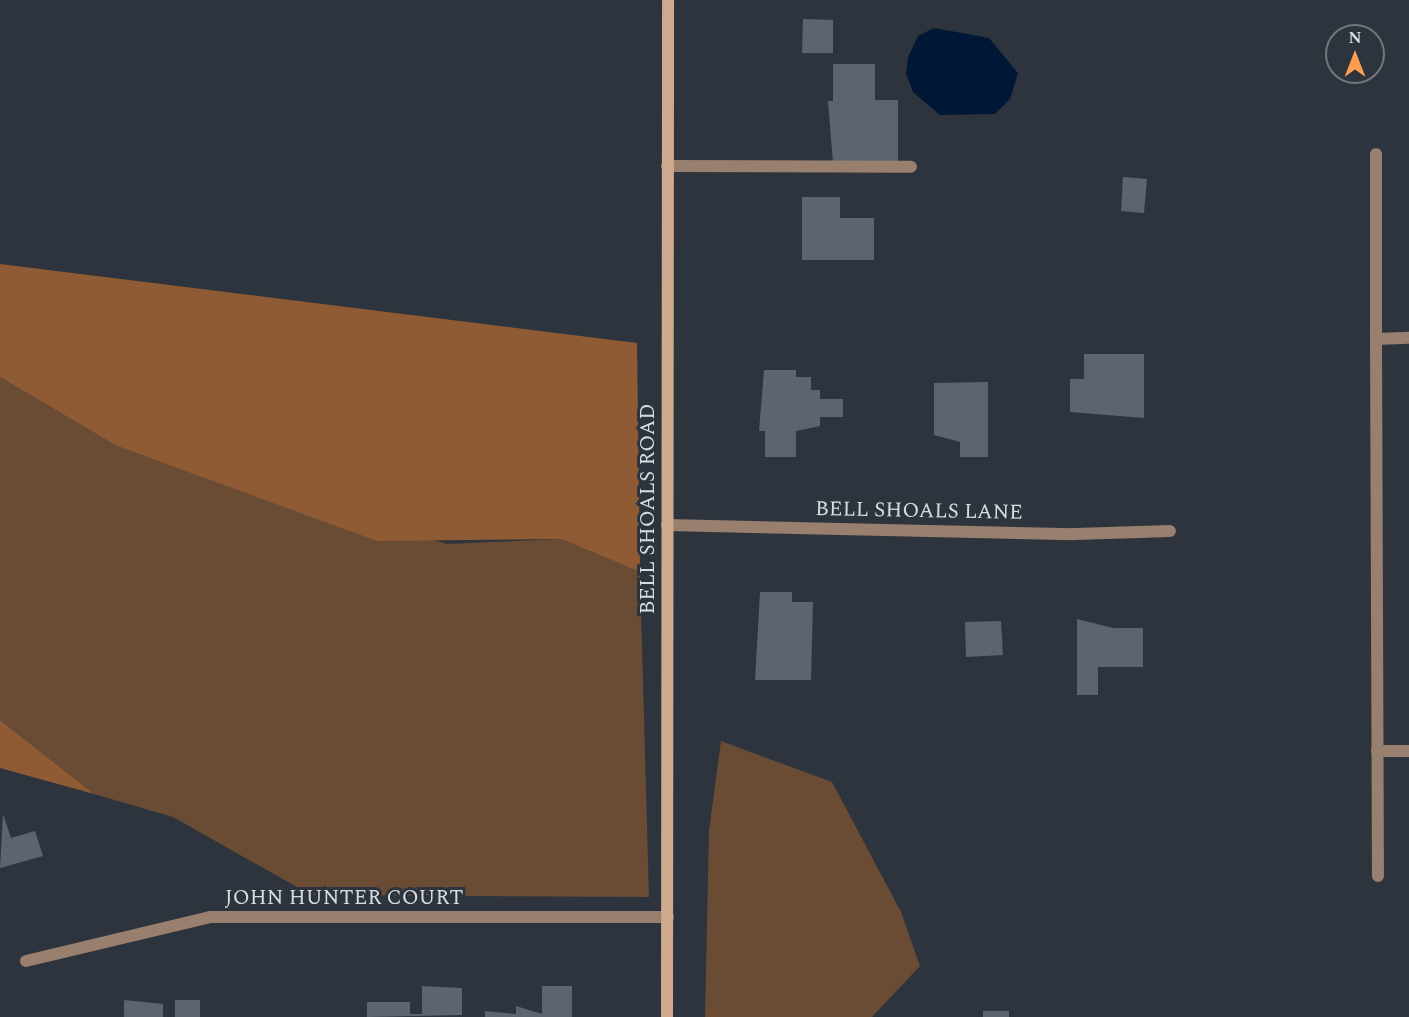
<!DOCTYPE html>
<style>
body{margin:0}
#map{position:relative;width:1409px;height:1017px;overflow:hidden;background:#2d343d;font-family:Spectral,serif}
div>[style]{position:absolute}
.green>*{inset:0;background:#6a4c35}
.forest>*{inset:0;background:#8f5b34}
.water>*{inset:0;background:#001736}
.building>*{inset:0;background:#5c656f}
.lane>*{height:12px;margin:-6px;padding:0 6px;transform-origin:6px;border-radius:6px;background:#987f6e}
.street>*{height:12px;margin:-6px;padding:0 6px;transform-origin:6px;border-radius:6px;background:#987f6e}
.secondary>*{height:12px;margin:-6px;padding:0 6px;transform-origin:6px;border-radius:6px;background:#d0aa8e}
span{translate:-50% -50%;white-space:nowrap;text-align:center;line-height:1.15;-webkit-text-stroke:6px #2d343d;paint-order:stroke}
.street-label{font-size:21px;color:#d7dce2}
.north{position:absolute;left:1325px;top:24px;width:60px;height:60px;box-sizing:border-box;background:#2d343d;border:2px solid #71777f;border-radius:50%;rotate:0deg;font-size:16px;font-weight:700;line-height:24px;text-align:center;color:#d7dce2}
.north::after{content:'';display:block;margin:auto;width:21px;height:27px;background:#fc9d52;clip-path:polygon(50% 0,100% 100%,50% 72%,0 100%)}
</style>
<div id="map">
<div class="green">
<i style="clip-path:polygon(0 377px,115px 445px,447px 544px,561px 539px,640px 572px,649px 897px,311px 895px,173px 817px,94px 794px,0 720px)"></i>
<i style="clip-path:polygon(721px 741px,832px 782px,901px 912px,920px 966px,872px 1017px,705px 1017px,709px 831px)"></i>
</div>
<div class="forest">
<i style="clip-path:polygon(0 264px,637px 343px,640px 572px,561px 539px,377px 541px,115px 445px,0 377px)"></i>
<i style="clip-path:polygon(0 720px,94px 794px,0 768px)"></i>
</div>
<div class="water">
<i style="clip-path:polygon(934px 28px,989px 38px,1018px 73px,1010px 99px,995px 114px,940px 115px,913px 92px,906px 74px,908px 57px,918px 36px)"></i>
</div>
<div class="building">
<i style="clip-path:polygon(803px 19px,833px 20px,833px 53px,802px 53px)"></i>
<i style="clip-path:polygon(833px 64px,875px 64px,875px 100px,898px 100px,898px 162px,833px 163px,828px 101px,833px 101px)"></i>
<i style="clip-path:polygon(1123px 177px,1147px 179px,1144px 213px,1121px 211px)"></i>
<i style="clip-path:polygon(802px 197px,840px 197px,840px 218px,874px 218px,874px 260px,802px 260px)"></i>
<i style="clip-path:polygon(1084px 354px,1144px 354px,1144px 418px,1070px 412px,1070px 379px,1084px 379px)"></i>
<i style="clip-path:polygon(764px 370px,796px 370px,796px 377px,811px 377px,811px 390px,820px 390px,820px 399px,843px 399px,843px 417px,820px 417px,820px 426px,796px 431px,796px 457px,765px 457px,765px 431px,759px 431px)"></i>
<i style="clip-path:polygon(988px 382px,988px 457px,960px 457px,960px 442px,934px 435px,934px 383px)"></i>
<i style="clip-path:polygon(760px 592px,792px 592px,792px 602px,813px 602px,811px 680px,755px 680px)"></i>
<i style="clip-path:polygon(1077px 619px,1113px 628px,1143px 628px,1143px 667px,1098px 667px,1098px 695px,1077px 695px)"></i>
<i style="clip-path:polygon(1001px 621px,1003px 655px,966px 657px,965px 622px)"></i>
<i style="clip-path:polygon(3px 814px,11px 838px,35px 831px,43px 856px,0 868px)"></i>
<i style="clip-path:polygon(422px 986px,462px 988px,462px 1015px,367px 1017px,367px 1002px,410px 1002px,410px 1014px,422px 1014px)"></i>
<i style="clip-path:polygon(542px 986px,572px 986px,572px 1017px,485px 1017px,485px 1011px,516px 1014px,516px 1006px,542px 1014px)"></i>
<i style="clip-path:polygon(124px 1000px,163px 1004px,163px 1017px,124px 1017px)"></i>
<i style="clip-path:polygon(175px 1000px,200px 1000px,200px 1017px,175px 1017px)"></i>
<i style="clip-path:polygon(983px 1011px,1009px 1011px,1009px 1017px,983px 1017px)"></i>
</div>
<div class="lane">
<i style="left:667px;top:166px;width:244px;rotate:0.2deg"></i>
</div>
<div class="street">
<i style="left:1376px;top:154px;width:185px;rotate:90deg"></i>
<i style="left:1376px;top:339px;width:33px;rotate:-2deg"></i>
<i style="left:1376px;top:339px;width:537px;rotate:89.79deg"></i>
<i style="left:667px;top:525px;width:408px;rotate:1.3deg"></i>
<i style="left:1075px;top:534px;width:95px;rotate:-1.8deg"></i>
<i style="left:1377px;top:751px;width:32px"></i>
<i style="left:26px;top:961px;width:189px;rotate:-13.4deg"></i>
<i style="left:210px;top:917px;width:458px"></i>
</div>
<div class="secondary">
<i style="left:667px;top:1017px;width:1017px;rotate:-89.94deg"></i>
</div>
<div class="street-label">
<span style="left:648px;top:509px;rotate:-90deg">BELL SHOALS ROAD</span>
<span style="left:919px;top:511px;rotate:1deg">BELL SHOALS LANE</span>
<span style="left:344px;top:898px">JOHN HUNTER COURT</span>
</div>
<div class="north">N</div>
</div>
